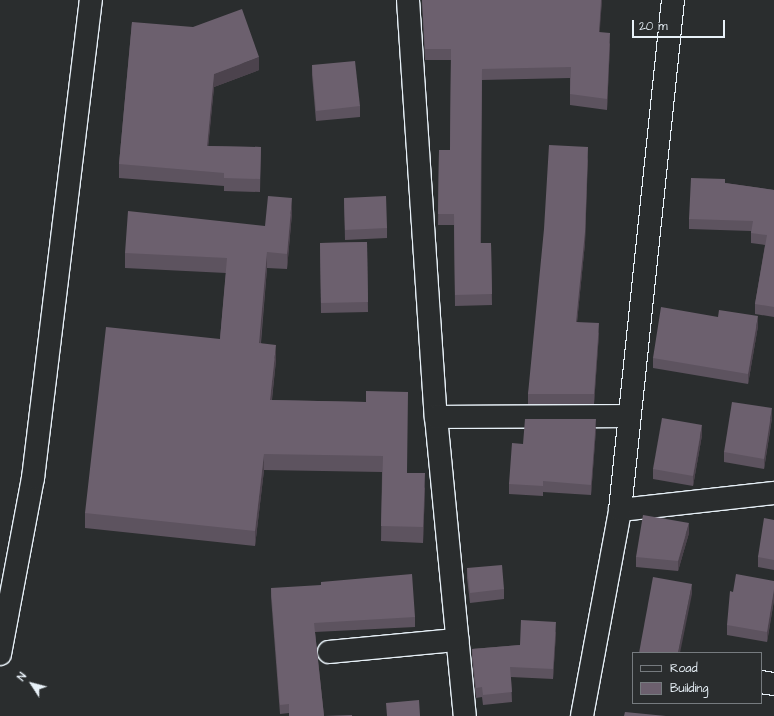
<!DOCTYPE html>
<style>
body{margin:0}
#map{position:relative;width:774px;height:716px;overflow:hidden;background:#2a2d2e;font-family:"Architects Daughter",sans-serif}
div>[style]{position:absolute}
.roads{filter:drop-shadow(1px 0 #e8f1f8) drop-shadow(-1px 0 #e8f1f8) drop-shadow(0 1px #e8f1f8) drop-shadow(0 -1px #e8f1f8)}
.street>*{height:22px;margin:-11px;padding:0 11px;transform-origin:11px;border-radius:11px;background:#2a2d2e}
.secondary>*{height:22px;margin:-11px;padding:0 11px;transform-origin:11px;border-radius:11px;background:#2a2d2e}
.wall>*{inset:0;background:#5d535f}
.shaded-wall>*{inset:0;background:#4c434d}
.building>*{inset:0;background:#6c606e}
span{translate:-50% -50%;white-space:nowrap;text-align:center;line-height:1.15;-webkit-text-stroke:3px #2a2d2e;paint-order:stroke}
.legend{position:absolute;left:632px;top:652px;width:130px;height:52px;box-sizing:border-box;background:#2a2d2e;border:1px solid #767b7f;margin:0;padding:5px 7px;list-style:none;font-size:12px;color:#e8f1f8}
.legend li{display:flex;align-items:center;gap:8px;height:20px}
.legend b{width:20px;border:1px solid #767b7f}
.north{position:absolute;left:12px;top:664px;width:40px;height:40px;-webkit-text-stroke:3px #2a2d2e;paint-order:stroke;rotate:306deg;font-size:11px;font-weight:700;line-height:16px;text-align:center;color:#e8f1f8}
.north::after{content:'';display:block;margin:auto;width:14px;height:18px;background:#e8f1f8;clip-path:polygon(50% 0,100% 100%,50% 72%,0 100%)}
.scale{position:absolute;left:632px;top:20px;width:93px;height:18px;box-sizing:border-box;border:2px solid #e8f1f8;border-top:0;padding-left:5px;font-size:12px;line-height:14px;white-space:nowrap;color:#e8f1f8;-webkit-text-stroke:3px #2a2d2e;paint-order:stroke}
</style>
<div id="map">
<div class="roads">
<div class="street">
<i style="left:408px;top:0;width:418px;rotate:86.2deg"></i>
<i style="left:436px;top:417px;width:300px;rotate:84.5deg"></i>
<i style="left:436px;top:417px;width:193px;rotate:-0.3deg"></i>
<i style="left:620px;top:510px;width:155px;rotate:-6.3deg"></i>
<i style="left:329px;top:652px;width:129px;rotate:-5.4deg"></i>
<i style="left:761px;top:682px;width:13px;rotate:9deg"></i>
<i style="left:582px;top:716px;width:209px;rotate:-79.5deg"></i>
<i style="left:620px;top:510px;width:513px;rotate:-84.07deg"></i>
</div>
<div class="secondary">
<i style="left:0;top:654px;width:179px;rotate:-79.4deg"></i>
<i style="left:33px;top:478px;width:482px;rotate:-83.1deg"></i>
</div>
</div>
<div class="wall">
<i style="clip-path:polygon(422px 0,602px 0,599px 32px,610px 44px,607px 110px,570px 105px,570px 78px,482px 80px,481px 243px,491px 243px,492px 305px,455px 306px,454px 225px,438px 225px,439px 150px,450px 150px,451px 60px,425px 60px)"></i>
<i style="clip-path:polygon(132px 22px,259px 70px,214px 87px,208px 146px,261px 147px,260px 192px,224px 191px,224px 186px,119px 178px,119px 164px)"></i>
<i style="clip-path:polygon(312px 65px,360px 106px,360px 117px,316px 121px,312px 75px)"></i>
<i style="clip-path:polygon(588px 157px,585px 243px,577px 322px,599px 333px,594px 404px,528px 404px,528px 394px)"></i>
<i style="clip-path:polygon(725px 183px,774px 190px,774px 317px,755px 314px,755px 304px,765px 245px,751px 243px,751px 231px,689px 229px,689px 219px)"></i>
<i style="clip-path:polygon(344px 198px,387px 228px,387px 238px,345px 240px)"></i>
<i style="clip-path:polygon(292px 213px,287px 269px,267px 268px,261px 343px,276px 360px,272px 400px,366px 402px,407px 473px,425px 488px,423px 543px,381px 541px,382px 472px,264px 470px,255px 546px,85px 528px,85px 513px,220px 339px,226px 273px,125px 268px,125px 253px,265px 226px)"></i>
<i style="clip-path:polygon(367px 242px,368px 312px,321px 313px,320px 243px)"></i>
<i style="clip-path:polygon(758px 326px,748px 384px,653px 368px,653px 358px)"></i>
<i style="clip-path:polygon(772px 418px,764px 469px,724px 462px,724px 452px)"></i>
<i style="clip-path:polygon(596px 429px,591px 495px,543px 492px,543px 496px,509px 494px,509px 484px,523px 444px)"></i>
<i style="clip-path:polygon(702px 435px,693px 486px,653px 479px,653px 469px)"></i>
<i style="clip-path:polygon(774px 520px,774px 570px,758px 567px,758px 557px)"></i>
<i style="clip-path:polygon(689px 533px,678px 571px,636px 567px,636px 557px)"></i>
<i style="clip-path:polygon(467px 568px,504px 589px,504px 599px,470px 603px,467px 578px)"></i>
<i style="clip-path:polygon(774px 581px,774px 600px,767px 642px,727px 635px,727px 625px)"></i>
<i style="clip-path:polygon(271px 588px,415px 617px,415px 627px,315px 632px,324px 716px,289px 716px,289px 713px,280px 714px,271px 597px)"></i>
<i style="clip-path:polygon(556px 632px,553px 679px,511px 677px,512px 702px,483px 705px,482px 697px,476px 698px,472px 659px,472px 649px,520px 645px)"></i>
</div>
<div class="shaded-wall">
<i style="clip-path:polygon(601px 0,602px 0,599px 43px,599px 32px)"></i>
<i style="clip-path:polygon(610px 33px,610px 44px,607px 110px,607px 99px)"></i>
<i style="clip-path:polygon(259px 57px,259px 70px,214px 87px,207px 160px,207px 146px,214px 74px)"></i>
<i style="clip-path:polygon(588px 147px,585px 243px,576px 332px,576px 322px)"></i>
<i style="clip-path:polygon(292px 198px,292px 213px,287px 269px,287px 254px)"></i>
<i style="clip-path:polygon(267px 252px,267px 268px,259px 359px,259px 343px)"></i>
<i style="clip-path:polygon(758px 316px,758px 326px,748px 384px,748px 374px)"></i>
<i style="clip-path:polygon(599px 323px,599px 333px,594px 404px,594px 394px)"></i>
<i style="clip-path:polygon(276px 345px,276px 360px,270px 415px,270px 400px)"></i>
<i style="clip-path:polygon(772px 408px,772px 418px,764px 469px,764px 459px)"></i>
<i style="clip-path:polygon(596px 419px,596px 429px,591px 495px,591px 485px)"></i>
<i style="clip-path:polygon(702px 425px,702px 435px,693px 486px,693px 476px)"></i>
<i style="clip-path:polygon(264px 454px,264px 470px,255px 546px,255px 531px)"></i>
<i style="clip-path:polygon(425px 473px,425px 488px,423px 543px,423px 527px)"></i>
<i style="clip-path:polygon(689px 523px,689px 533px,678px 571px,678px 561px)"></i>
<i style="clip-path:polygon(692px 584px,692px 594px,680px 653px,678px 653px)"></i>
<i style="clip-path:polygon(774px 589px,774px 600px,767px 642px,767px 632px)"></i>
<i style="clip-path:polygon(556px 622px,556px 632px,553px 679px,553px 669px)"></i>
</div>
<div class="building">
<i style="clip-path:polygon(422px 0,601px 0,599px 32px,610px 33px,607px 99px,570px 94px,571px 67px,482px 69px,480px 243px,491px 243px,492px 294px,455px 295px,454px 214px,438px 214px,439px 150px,450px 150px,451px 49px,425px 49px)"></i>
<i style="clip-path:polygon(242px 9px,259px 57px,214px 74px,207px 146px,261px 147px,260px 179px,224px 178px,224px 173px,119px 164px,132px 22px,193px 27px)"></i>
<i style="clip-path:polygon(355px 61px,360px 106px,316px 111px,312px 65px)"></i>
<i style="clip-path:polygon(549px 145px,588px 147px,585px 232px,576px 322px,599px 323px,594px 394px,528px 394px,544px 229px)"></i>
<i style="clip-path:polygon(691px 178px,725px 179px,725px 183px,774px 190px,774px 307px,755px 304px,767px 235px,751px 233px,753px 221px,689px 219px)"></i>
<i style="clip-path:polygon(268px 196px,292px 198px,287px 254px,267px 252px,259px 343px,276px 345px,270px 400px,366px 402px,366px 391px,408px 392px,407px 473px,425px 473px,423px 527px,381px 526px,383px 456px,264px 454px,255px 531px,85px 513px,106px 327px,220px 339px,227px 258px,125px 253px,128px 211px,265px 226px)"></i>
<i style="clip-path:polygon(386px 196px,387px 228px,345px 230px,344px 198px)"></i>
<i style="clip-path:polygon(367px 242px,368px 302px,321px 303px,320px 243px)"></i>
<i style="clip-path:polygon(661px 307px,718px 317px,719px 310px,758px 316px,748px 374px,653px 358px)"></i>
<i style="clip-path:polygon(732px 402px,772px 408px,764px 459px,724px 452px)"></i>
<i style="clip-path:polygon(662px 418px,702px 425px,693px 476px,653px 469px)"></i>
<i style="clip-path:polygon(525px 419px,596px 419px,591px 485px,543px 481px,543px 486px,509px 484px,512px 443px,523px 444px)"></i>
<i style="clip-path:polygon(643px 515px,689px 523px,678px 561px,636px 557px)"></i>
<i style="clip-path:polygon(764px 518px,774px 520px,774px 560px,758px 557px)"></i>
<i style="clip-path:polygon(502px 565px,504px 589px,470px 593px,467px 568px)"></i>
<i style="clip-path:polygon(412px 574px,415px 617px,314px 623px,324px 716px,352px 715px,352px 716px,289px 716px,289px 704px,280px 705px,271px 588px,321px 585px,321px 582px)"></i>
<i style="clip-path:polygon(736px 574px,774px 581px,774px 589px,767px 632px,727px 625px,730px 591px,733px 592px)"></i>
<i style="clip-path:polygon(653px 577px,692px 584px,678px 653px,639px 653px)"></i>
<i style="clip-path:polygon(521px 620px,556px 622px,553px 669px,510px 667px,512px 692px,483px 695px,482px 687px,476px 688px,472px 649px,520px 645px)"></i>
<i style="clip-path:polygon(419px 700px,420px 716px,387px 716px,386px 703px)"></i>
<i style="clip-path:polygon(625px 712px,666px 716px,624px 716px)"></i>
</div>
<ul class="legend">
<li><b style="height:5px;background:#2a2d2e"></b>Road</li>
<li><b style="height:11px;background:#6c606e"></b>Building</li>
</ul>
<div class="north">N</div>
<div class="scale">20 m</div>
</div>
